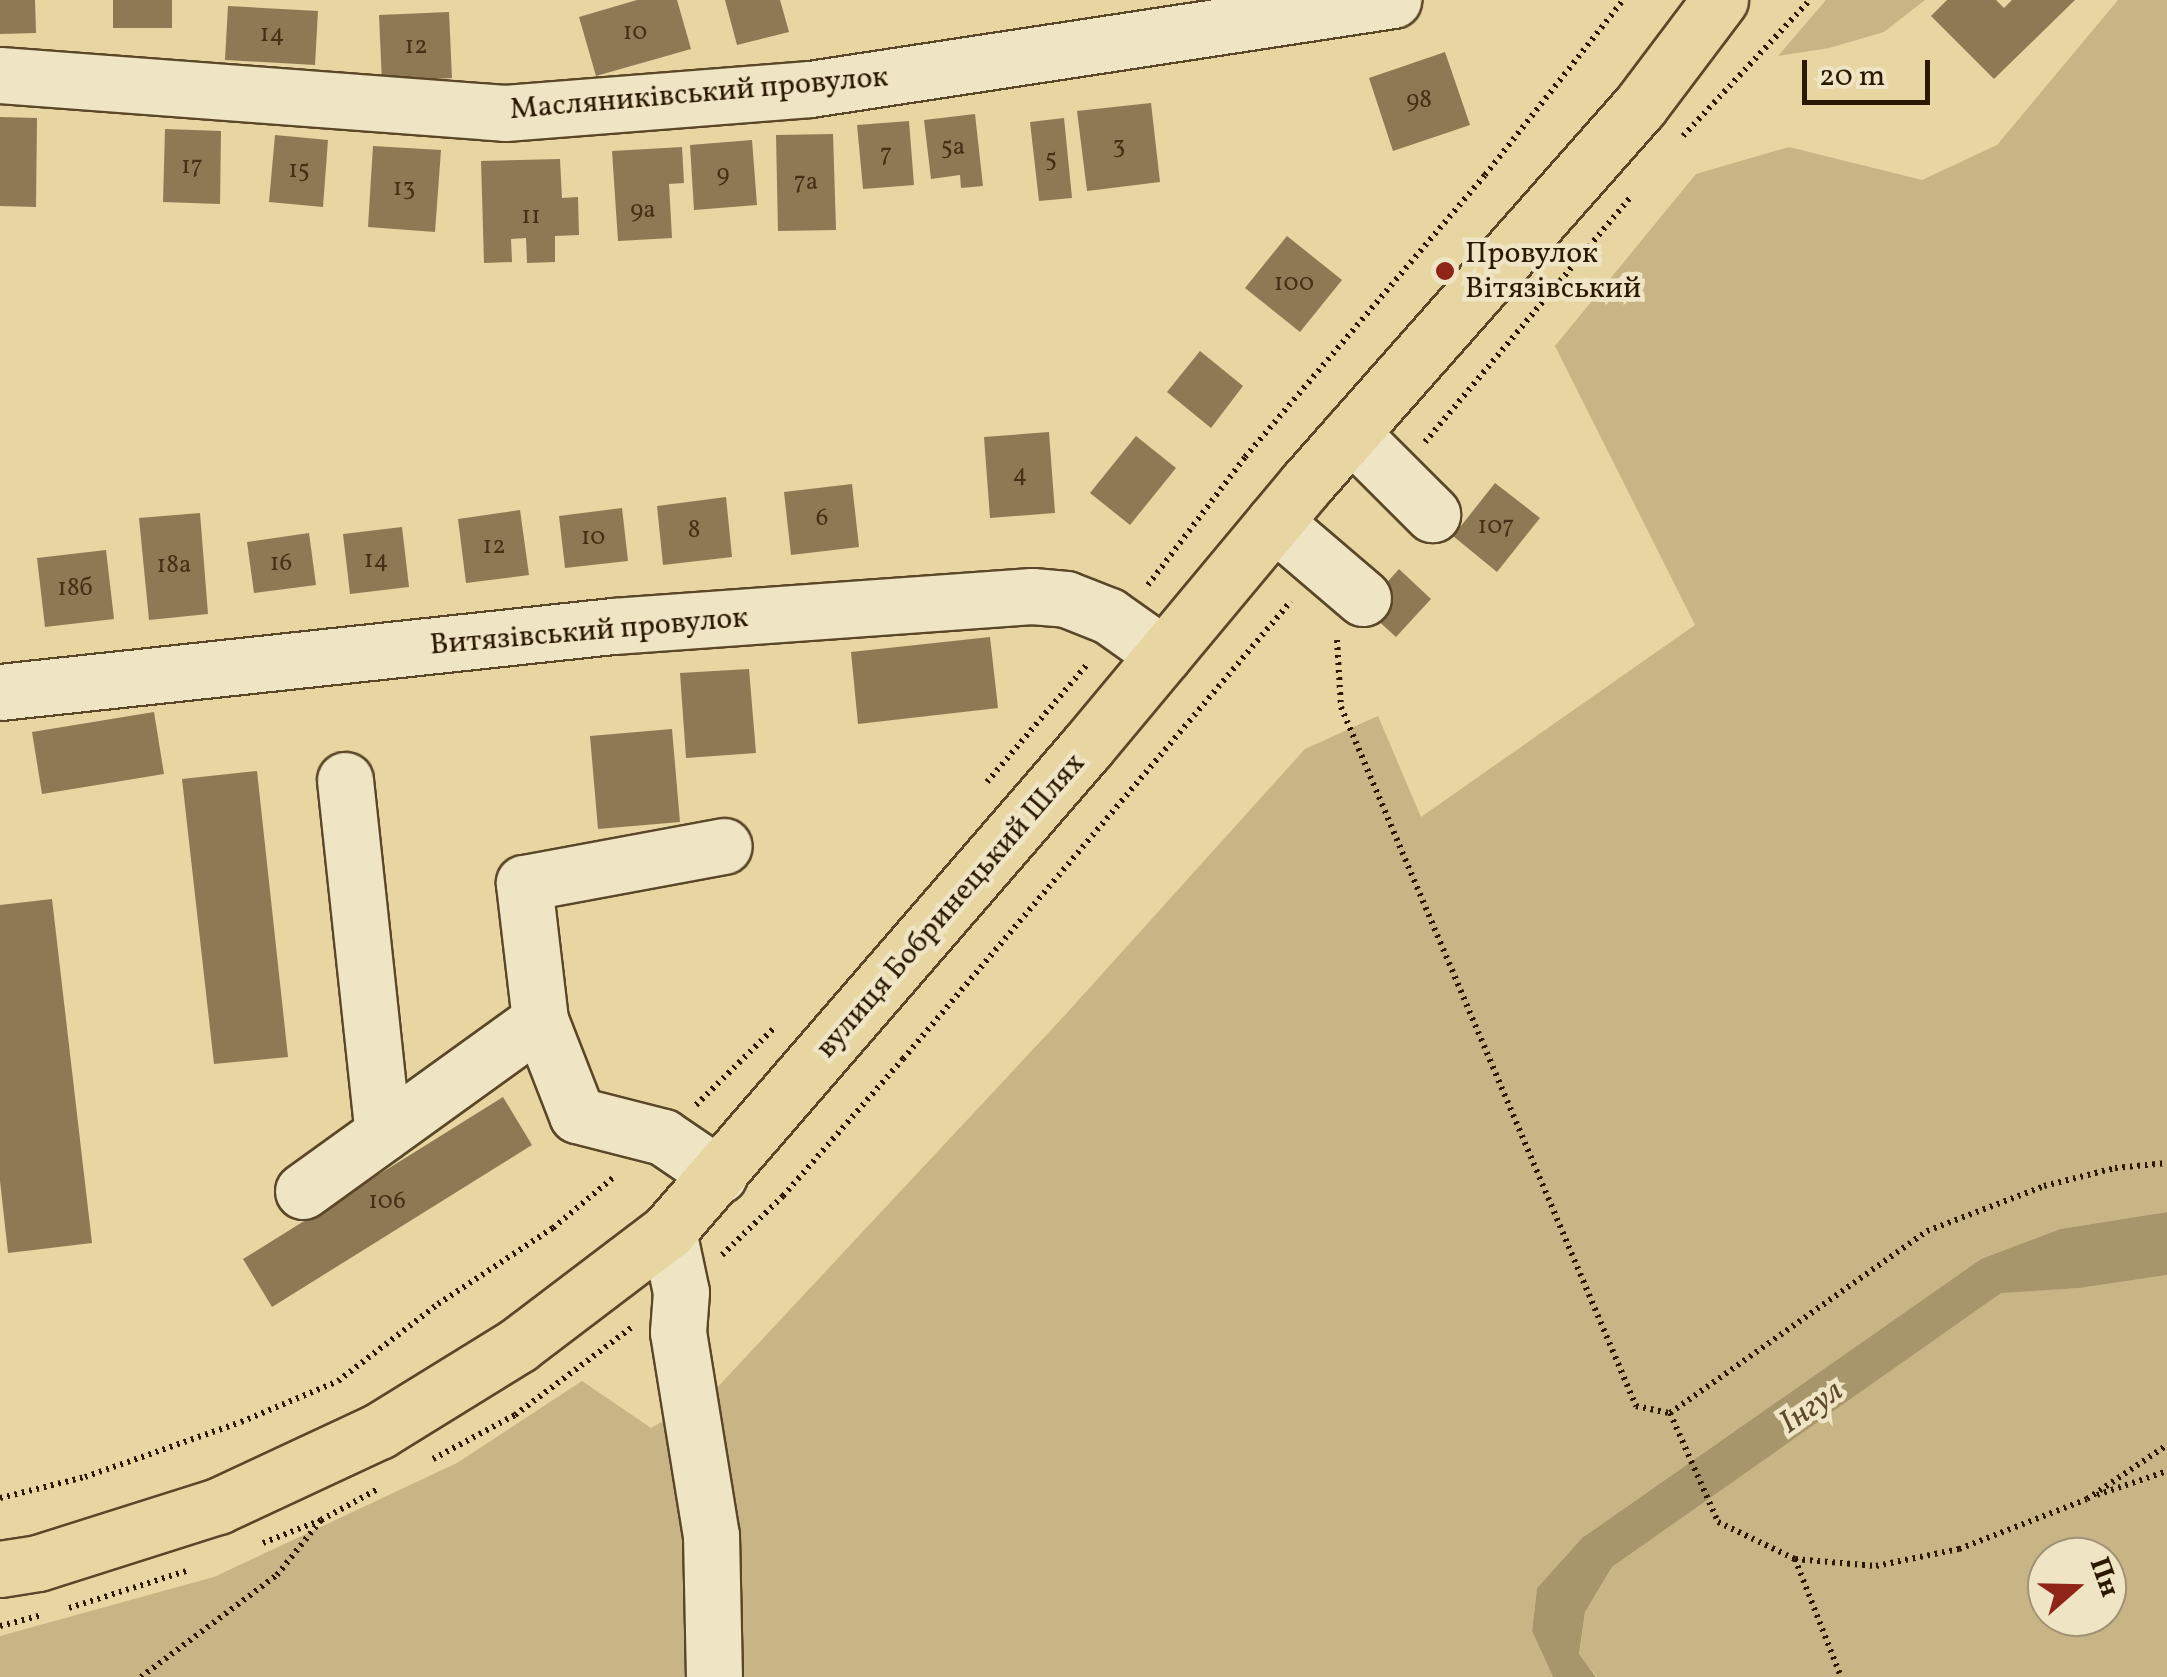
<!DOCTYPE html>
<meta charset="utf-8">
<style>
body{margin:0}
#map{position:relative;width:2167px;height:1677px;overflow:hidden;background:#e7d5a2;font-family:Vollkorn,serif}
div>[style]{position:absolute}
.green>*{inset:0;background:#c7b586}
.water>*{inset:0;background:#a7956b}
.building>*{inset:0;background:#8d7a54}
.path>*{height:6px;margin-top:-3px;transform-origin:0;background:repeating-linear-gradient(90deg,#2b1800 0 2.5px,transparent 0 7.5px)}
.roads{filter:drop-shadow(2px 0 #5a4728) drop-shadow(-2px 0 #5a4728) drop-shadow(0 2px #5a4728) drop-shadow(0 -2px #5a4728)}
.minor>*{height:55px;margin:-27.5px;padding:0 27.5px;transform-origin:27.5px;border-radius:27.5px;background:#efe4c3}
.major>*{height:55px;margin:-27.5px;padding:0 27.5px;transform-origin:27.5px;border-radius:27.5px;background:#e7d5a2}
.dots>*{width:28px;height:28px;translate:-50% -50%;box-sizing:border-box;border:5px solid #efe4c3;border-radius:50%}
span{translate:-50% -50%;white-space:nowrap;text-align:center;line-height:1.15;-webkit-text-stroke:9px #efe4c3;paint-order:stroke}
.number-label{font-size:25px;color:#443015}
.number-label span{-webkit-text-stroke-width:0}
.street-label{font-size:30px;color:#2b1800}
.poi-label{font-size:30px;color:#2b1800}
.left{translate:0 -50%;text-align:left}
.water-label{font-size:32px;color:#5d4a2b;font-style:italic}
.north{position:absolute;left:2027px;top:1537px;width:100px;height:100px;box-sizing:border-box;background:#efe4c3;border:2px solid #a19275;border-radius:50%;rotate:70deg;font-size:28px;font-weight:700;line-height:40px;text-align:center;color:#2b1800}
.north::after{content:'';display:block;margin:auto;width:35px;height:45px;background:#8f2418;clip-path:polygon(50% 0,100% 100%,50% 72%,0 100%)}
.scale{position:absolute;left:1802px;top:60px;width:128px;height:45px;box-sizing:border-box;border:5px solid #2b1800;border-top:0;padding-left:12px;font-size:30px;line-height:35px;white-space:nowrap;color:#2b1800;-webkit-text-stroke:8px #efe4c3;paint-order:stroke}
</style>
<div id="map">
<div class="green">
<i style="clip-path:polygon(1826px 0,1925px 0,1884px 32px,1829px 48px,1778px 56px)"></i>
<i style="clip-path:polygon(2118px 0,2167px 0,2167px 1212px,2060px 1229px,1981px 1259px,1582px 1538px,1537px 1588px,1532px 1631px,1553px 1677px,0 1677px,0 1636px,214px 1577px,457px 1463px,582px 1381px,651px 1428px,713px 1392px,1066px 1014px,1305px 749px,1378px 716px,1421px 817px,1695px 625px,1555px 346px,1696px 174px,1789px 147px,1922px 180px,1997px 145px)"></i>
<i style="clip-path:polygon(evenodd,2167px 1275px,2167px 1677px,1597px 1677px,1579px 1655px,1585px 1612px,1612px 1567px,2001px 1292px,2080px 1288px,2167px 1275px,2047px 1557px,2107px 1557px,2107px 1617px,2047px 1617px,2047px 1557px)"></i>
</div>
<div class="water">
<i style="clip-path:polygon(2167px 1212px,2167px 1275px,2080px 1288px,2001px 1293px,1612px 1567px,1585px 1612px,1579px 1654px,1596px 1677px,1553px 1677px,1532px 1631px,1537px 1588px,1582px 1538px,1981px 1259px,2060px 1229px)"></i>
</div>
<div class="building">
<i style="clip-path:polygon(0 0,35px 0,36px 33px,0 34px)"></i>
<i style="clip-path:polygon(113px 0,172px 0,172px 28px,113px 28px)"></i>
<i style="clip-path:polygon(637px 0,677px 0,691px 49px,596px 76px,579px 17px)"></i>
<i style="clip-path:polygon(725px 0,780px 0,789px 32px,737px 45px)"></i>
<i style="clip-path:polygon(1947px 0,1996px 0,2004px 8px,2012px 0,2075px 0,1994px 79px,1931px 16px)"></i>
<i style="clip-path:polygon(228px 6px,318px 11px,315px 65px,225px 60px)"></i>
<i style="clip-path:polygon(449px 12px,452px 78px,382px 82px,379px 15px)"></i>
<i style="clip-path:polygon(1445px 52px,1470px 125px,1393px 151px,1369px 78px)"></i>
<i style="clip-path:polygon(1151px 103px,1160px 182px,1087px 191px,1077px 111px)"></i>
<i style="clip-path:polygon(975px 114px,983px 186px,961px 188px,960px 175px,931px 179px,924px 120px)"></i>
<i style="clip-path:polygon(0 117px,37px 118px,36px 207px,0 206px)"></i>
<i style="clip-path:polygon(1064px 118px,1072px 198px,1039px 201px,1030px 122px)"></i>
<i style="clip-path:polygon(909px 121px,914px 185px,863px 189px,857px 125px)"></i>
<i style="clip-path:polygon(165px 129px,221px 131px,220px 204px,163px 202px)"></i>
<i style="clip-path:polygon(833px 134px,836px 230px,778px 231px,776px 135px)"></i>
<i style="clip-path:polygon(275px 135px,328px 140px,323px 207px,269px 202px)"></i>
<i style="clip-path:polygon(752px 140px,757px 205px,694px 210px,690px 145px)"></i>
<i style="clip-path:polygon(373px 146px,441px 150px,435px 232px,368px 227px)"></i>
<i style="clip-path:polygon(682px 147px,684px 183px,669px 184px,672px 238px,618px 241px,612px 151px)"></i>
<i style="clip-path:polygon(560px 159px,562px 198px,578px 197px,579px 235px,555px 236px,555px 262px,527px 263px,526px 238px,511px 239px,512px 262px,484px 263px,481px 161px)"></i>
<i style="clip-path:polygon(1287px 236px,1342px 280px,1300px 332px,1245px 288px)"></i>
<i style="clip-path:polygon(1200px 351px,1243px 386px,1211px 428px,1167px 392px)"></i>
<i style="clip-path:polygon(1049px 432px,1055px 513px,990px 518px,984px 437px)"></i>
<i style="clip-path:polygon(1136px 436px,1176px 468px,1130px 525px,1090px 493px)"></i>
<i style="clip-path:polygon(1495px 483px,1540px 518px,1497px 572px,1453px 536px)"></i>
<i style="clip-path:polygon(852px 484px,859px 547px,791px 555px,784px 492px)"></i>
<i style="clip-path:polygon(726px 497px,732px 557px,663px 565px,657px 506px)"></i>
<i style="clip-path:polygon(622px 508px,628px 561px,565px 568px,559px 516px)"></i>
<i style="clip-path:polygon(520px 510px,529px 575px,466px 583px,458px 519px)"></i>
<i style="clip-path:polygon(200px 513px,208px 614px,149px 620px,139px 518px)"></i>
<i style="clip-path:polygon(402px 527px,409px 587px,350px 594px,343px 534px)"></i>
<i style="clip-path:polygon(309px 533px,316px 585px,254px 593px,247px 542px)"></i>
<i style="clip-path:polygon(106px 550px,114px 619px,45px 627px,37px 558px)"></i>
<i style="clip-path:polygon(1399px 569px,1431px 599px,1396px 637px,1364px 608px)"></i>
<i style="clip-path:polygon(990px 637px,998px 708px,858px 724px,851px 652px)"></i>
<i style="clip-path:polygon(749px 669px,756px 753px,686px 758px,680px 673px)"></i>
<i style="clip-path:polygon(154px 712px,164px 774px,42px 794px,32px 732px)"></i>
<i style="clip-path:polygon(672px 729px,680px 822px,598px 829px,590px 736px)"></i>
<i style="clip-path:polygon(257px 771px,288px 1057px,214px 1064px,182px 779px)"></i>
<i style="clip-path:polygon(52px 899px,92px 1243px,8px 1253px,0 1181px,0 905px)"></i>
<i style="clip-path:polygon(503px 1097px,532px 1145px,272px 1307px,243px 1259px)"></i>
</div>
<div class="path">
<i style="left:1683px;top:136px;width:186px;rotate:-47deg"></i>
<i style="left:1425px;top:442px;width:322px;rotate:-50deg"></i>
<i style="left:1148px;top:585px;width:161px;rotate:-52.8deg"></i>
<i style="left:1245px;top:457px;width:370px;rotate:-49.6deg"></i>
<i style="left:1485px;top:175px;width:223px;rotate:-51.7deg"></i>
<i style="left:1337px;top:640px;width:67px;rotate:86.6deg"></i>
<i style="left:1341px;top:707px;width:759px;rotate:67.12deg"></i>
<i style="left:1636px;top:1406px;width:35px;rotate:12deg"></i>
<i style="left:1670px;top:1413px;width:315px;rotate:-35.3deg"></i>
<i style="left:1927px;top:1231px;width:125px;rotate:-21deg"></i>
<i style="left:2044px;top:1186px;width:73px;rotate:-14.2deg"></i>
<i style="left:2115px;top:1168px;width:52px;rotate:-5.5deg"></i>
<i style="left:987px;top:782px;width:157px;rotate:-49.6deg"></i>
<i style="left:696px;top:1105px;width:112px;rotate:-44.6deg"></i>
<i style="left:722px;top:1255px;width:85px;rotate:-44deg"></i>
<i style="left:783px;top:1196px;width:182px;rotate:-48.8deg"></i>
<i style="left:903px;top:1059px;width:600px;rotate:-49.73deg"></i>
<i style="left:1670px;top:1413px;width:119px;rotate:66.2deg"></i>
<i style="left:1718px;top:1522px;width:85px;rotate:25.7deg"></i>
<i style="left:1795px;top:1559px;width:81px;rotate:4.9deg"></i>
<i style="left:1876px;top:1566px;width:85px;rotate:-11.6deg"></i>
<i style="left:1959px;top:1549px;width:137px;rotate:-21.3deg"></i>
<i style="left:2087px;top:1499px;width:97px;rotate:-34deg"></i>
<i style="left:433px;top:1459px;width:93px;rotate:-28.2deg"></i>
<i style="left:515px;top:1415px;width:145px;rotate:-36.9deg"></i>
<i style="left:2097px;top:1495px;width:74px;rotate:-18.9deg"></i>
<i style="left:0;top:1498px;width:88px;rotate:-13.9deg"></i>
<i style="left:85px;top:1477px;width:165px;rotate:-19.4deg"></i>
<i style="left:241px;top:1422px;width:105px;rotate:-22.9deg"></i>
<i style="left:338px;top:1381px;width:126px;rotate:-37.6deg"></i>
<i style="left:438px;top:1304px;width:138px;rotate:-33.5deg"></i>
<i style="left:553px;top:1228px;width:81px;rotate:-40deg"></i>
<i style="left:263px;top:1543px;width:62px;rotate:-21.6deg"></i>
<i style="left:321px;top:1520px;width:65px;rotate:-28.5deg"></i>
<i style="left:1795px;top:1559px;width:127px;rotate:68.7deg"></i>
<i style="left:69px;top:1608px;width:123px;rotate:-17.5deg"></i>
<i style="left:0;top:1626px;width:43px;rotate:-14.7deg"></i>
<i style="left:141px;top:1677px;width:170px;rotate:-36.9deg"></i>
<i style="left:277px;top:1575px;width:70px;rotate:-51.3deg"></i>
</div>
<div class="roads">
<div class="minor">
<i style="left:0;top:75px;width:506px;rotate:4.3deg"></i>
<i style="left:505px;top:113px;width:306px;rotate:-4.5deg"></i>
<i style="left:810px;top:89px;width:590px;rotate:-8.68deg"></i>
<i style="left:1351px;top:433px;width:115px;rotate:45deg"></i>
<i style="left:1274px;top:522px;width:117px;rotate:40.5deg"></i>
<i style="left:0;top:692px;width:617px;rotate:-6.15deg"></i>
<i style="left:613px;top:626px;width:420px;rotate:-4.1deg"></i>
<i style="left:1032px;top:596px;width:34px;rotate:5deg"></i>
<i style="left:1066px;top:599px;width:46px;rotate:21.6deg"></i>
<i style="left:1109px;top:616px;width:67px;rotate:35.3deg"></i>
<i style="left:345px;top:780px;width:355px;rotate:83.9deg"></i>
<i style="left:540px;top:1020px;width:138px;rotate:-96.7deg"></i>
<i style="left:524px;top:883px;width:203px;rotate:-10.5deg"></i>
<i style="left:303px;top:1191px;width:292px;rotate:-35.8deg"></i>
<i style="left:540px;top:1020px;width:102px;rotate:68.7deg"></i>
<i style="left:577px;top:1115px;width:89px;rotate:14.3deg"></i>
<i style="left:663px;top:1137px;width:68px;rotate:34.2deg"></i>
<i style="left:668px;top:1231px;width:62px;rotate:78deg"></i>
<i style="left:681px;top:1292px;width:40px;rotate:94.3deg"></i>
<i style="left:678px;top:1332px;width:206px;rotate:80.8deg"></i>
<i style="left:711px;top:1535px;width:142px;rotate:88.8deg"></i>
</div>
<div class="major">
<i style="left:0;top:1569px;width:38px;rotate:-9deg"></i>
<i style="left:38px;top:1563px;width:189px;rotate:-17.6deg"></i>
<i style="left:218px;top:1506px;width:178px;rotate:-25deg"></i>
<i style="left:379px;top:1431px;width:163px;rotate:-31.7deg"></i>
<i style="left:518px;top:1345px;width:188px;rotate:-37.2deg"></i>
<i style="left:668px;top:1231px;width:639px;rotate:-49.13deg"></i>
<i style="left:1086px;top:748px;width:344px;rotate:-50.2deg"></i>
<i style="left:1306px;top:484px;width:504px;rotate:-48.54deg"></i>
<i style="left:1640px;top:106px;width:133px;rotate:-53deg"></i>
</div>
</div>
<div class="dots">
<i style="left:1445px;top:271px;background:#8f2418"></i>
</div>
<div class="number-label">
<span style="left:635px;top:33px">10</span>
<span style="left:272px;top:35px">14</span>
<span style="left:416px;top:47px">12</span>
<span style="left:1419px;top:101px">98</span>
<span style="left:1119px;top:147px">3</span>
<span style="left:953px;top:148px">5а</span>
<span style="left:886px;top:155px">7</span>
<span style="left:1051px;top:160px">5</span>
<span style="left:192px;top:167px">17</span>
<span style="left:299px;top:171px">15</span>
<span style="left:723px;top:175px">9</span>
<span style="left:806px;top:183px">7а</span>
<span style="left:404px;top:189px">13</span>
<span style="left:643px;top:211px">9а</span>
<span style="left:531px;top:217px">11</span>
<span style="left:1294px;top:284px">100</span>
<span style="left:1020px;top:475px">4</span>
<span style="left:822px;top:519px">6</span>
<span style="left:1496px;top:527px">107</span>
<span style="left:694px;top:531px">8</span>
<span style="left:593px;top:538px">10</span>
<span style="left:494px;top:547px">12</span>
<span style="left:376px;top:561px">14</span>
<span style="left:281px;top:564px">16</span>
<span style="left:174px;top:566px">18а</span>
<span style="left:75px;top:589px">18б</span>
<span style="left:387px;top:1202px">106</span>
</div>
<div class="street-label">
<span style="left:699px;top:94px;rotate:-5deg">Масляниківський провулок</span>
<span style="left:589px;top:632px;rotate:-5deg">Витязівський провулок</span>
<span style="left:951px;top:906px;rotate:-49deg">вулиця Бобринецький Шлях</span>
</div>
<div class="poi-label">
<span class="left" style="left:1465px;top:271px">Провулок<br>Вітязівський</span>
</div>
<div class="water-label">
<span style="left:1812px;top:1408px;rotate:-35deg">Інгул</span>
</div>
<div class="north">Пн</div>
<div class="scale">20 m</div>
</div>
